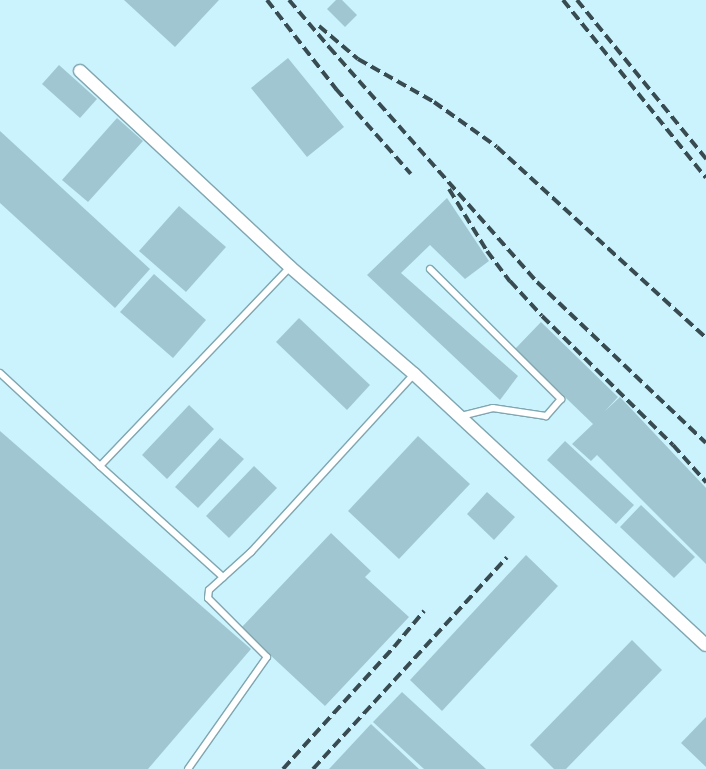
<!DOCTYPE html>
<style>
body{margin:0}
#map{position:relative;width:706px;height:769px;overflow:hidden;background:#cbf3fe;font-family:Karla,sans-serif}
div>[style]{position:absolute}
.building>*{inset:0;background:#a0c7d1}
.roads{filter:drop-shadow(1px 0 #80a6b0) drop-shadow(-1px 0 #80a6b0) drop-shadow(0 1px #80a6b0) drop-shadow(0 -1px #80a6b0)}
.lane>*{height:6px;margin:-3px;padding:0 3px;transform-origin:3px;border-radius:3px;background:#fff}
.street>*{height:12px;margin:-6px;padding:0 6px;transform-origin:6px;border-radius:6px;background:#fff}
.rail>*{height:4px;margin-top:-2px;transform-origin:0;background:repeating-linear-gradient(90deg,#374b50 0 10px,transparent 0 15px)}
span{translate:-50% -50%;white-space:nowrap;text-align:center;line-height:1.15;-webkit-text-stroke:5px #cbf3fe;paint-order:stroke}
</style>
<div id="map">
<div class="building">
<i style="clip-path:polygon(124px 0,219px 0,175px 47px)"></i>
<i style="clip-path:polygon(336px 0,342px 0,357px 15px,345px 27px,327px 9px)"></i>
<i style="clip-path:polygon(288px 58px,344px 127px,307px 157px,251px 88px)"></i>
<i style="clip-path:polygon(59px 65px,97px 99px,80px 118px,42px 84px)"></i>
<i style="clip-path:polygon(117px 118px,143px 141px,88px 202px,62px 180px)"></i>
<i style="clip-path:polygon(0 131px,150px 269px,115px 308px,0 203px)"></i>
<i style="clip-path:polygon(447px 198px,489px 261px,465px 279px,430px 245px,401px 273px,518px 376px,500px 400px,367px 275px)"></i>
<i style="clip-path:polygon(179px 206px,226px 247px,186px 292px,139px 251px)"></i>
<i style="clip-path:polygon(154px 274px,206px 320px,173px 358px,120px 312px)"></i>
<i style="clip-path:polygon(299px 318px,370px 385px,347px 410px,276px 342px)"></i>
<i style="clip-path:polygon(541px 322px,618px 397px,605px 411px,620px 397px,706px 488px,706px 564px,597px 455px,591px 461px,572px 444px,593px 424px,515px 349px)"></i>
<i style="clip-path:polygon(189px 405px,214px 429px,167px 479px,142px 455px)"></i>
<i style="clip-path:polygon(0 431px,251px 649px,148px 769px,0 769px)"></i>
<i style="clip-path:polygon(418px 436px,470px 484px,399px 559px,348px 511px)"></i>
<i style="clip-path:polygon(220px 438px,244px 459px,198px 508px,175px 487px)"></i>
<i style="clip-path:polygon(565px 441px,634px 505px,616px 524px,547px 460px)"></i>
<i style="clip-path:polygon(254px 466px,277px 488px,229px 538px,206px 516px)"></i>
<i style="clip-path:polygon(487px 492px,515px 517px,494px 540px,467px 514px)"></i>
<i style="clip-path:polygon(641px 505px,695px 557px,674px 578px,620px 527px)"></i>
<i style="clip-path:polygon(331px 533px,371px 571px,365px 577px,409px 617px,325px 706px,241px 628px)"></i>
<i style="clip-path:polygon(526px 555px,558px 586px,442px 711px,410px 680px)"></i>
<i style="clip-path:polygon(632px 640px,662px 670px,566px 769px,554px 769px,530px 745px)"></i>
<i style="clip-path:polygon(402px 692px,486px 769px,424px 769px,373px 722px)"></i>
<i style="clip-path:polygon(706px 717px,706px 767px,681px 743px)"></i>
<i style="clip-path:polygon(371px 724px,419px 769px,329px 769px)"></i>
</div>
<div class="roads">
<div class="lane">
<i style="left:430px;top:269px;width:185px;rotate:44.8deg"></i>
<i style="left:561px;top:399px;width:23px;rotate:131deg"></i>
<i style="left:546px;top:416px;width:54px;rotate:-171.4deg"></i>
<i style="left:493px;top:408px;width:33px;rotate:166deg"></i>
<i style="left:0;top:373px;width:137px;rotate:42.9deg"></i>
<i style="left:100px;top:466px;width:275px;rotate:-46.3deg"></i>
<i style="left:100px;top:466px;width:166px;rotate:42.1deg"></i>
<i style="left:188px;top:769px;width:137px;rotate:-54.8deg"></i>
<i style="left:267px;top:657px;width:83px;rotate:-135deg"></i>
<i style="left:208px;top:598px;width:8px;rotate:-83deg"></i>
<i style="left:209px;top:590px;width:57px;rotate:-42.1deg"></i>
<i style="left:251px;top:552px;width:241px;rotate:-47.5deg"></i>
</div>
<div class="street">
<i style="left:80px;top:71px;width:287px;rotate:43deg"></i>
<i style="left:290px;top:267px;width:164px;rotate:40.8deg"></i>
<i style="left:414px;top:374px;width:398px;rotate:42.9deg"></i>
</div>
</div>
<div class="rail">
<i style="left:267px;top:0;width:113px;rotate:52.2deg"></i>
<i style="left:336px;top:89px;width:113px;rotate:48.6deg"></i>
<i style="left:289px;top:0;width:62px;rotate:49.6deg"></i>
<i style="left:329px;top:47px;width:314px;rotate:48.5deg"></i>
<i style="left:537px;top:282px;width:233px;rotate:43.6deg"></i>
<i style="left:563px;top:0;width:228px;rotate:51.2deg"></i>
<i style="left:577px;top:0;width:205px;rotate:50.9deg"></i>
<i style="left:319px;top:26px;width:51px;rotate:40.2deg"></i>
<i style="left:358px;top:59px;width:87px;rotate:29.5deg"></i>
<i style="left:434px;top:102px;width:77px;rotate:35.5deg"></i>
<i style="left:497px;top:147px;width:283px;rotate:42.4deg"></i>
<i style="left:449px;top:189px;width:73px;rotate:58.5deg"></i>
<i style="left:487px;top:251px;width:38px;rotate:53deg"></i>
<i style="left:510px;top:281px;width:47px;rotate:47.6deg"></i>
<i style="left:542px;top:316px;width:184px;rotate:44.6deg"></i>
<i style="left:673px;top:445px;width:50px;rotate:48.3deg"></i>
<i style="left:283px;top:769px;width:165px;rotate:-47.7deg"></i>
<i style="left:394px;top:647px;width:47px;rotate:-50.2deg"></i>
<i style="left:313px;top:769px;width:287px;rotate:-47.5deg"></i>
</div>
</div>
